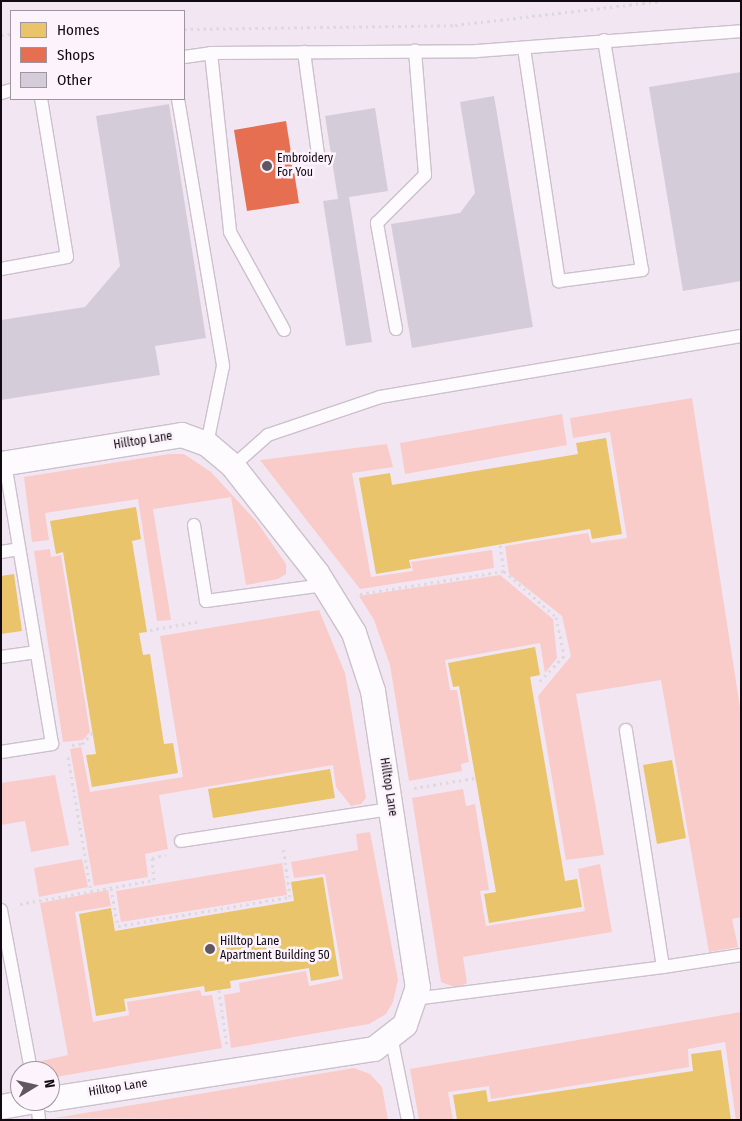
<!DOCTYPE html>
<style>
body{margin:0}
#map{position:relative;width:742px;height:1121px;overflow:hidden;background:#f2e6f3;font-family:"Fira Sans Condensed",sans-serif}
div>[style]{position:absolute}
.green>*{inset:0;background:#f9ccca}
.homes>*{inset:0;background:#e9c46a}
.shops>*{inset:0;background:#e76f51}
.building>*{inset:0;background:#d4cdd9}
.path>*{height:3px;margin-top:-1.5px;transform-origin:0;background:repeating-linear-gradient(90deg,#ddd9de 0 2.5px,transparent 0 6.5px)}
.roads{filter:drop-shadow(1px 0 #cbc1cc) drop-shadow(-1px 0 #cbc1cc) drop-shadow(0 1px #cbc1cc) drop-shadow(0 -1px #cbc1cc)}
.lane>*{height:12px;margin:-6px;padding:0 6px;transform-origin:6px;border-radius:6px;background:#fdfbfd}
.street>*{height:24px;margin:-12px;padding:0 12px;transform-origin:12px;border-radius:12px;background:#fdfbfd}
.dots>*{width:14px;height:14px;translate:-50% -50%;box-sizing:border-box;border:2px solid #fcf3fc;border-radius:50%}
span{translate:-50% -50%;white-space:nowrap;text-align:center;line-height:1.15;-webkit-text-stroke:5px #fcf3fc;paint-order:stroke}
.poi-label{font-size:12px;color:#110a12}
.left{translate:0 -50%;text-align:left}
.street-label{font-size:12px;color:#110a12}
.frame{position:absolute;inset:0;border:2px solid #110a12;pointer-events:none}
.legend{position:absolute;left:10px;top:10px;width:175px;height:90px;box-sizing:border-box;background:#fcf3fc;border:1px solid #9e969e;margin:0;padding:6px 9px;list-style:none;font-size:15px;color:#110a12}
.legend li{display:flex;align-items:center;gap:10px;height:25px}
.legend b{width:25px;border:1px solid #9e969e}
.north{position:absolute;left:10px;top:1061px;width:50px;height:50px;box-sizing:border-box;background:#fcf3fc;border:1px solid #9e969e;border-radius:50%;rotate:81deg;font-size:14px;font-weight:700;line-height:20px;text-align:center;color:#110a12}
.north::after{content:'';display:block;margin:auto;width:18px;height:22px;background:#605761;clip-path:polygon(50% 0,100% 100%,50% 72%,0 100%)}
</style>
<div id="map">
<div class="green">
<i style="clip-path:polygon(692px 398px,741px 714px,741px 917px,732px 919px,738px 947px,709px 952px,661px 680px,576px 694px,604px 855px,566px 860px,538px 696px,571px 656px,562px 616px,509px 574px,505px 546px,588px 533px,591px 543px,627px 538px,610px 432px,573px 438px,570px 418px)"></i>
<i style="clip-path:polygon(562px 414px,567px 445px,405px 474px,400px 443px)"></i>
<i style="clip-path:polygon(387px 444px,393px 467px,352px 473px,371px 577px,413px 571px,411px 562px,492px 550px,494px 568px,360px 589px,260px 460px)"></i>
<i style="clip-path:polygon(169px 454px,184px 454px,211px 472px,257px 522px,286px 564px,286px 574px,278px 579px,246px 585px,231px 497px,153px 509px,171px 620px,157px 621px,138px 499px,45px 513px,49px 540px,32px 542px,24px 477px)"></i>
<i style="clip-path:polygon(50px 549px,51px 557px,61px 555px,90px 732px,83px 740px,63px 742px,34px 551px)"></i>
<i style="clip-path:polygon(500px 575px,553px 619px,557px 658px,545px 673px,540px 643px,445px 660px,450px 690px,457px 690px,469px 762px,461px 764px,462px 771px,409px 781px,390px 665px,374px 620px,359px 596px)"></i>
<i style="clip-path:polygon(319px 610px,345px 673px,366px 798px,361px 804px,351px 806px,336px 787px,333px 765px,159px 795px,168px 849px,145px 854px,148px 877px,94px 886px,70px 749px,81px 747px,90px 792px,183px 777px,160px 636px)"></i>
<i style="clip-path:polygon(55px 775px,69px 845px,31px 852px,25px 821px,1px 825px,1px 783px)"></i>
<i style="clip-path:polygon(463px 789px,466px 806px,475px 804px,489px 890px,480px 891px,486px 926px,585px 911px,578px 869px,600px 864px,612px 932px,463px 957px,467px 983px,457px 988px,441px 982px,412px 798px)"></i>
<i style="clip-path:polygon(370px 832px,398px 980px,393px 1002px,386px 1014px,369px 1024px,231px 1048px,224px 995px,240px 992px,239px 983px,306px 971px,309px 986px,343px 979px,325px 874px,294px 878px,291px 862px,358px 850px,356px 834px)"></i>
<i style="clip-path:polygon(82px 859px,88px 887px,39px 897px,34px 868px)"></i>
<i style="clip-path:polygon(282px 863px,287px 895px,121px 922px,116px 891px)"></i>
<i style="clip-path:polygon(108px 890px,111px 906px,75px 912px,93px 1022px,129px 1015px,127px 1002px,200px 990px,202px 996px,212px 995px,222px 1048px,50px 1078px,50px 1071px,43px 1071px,41px 1061px,68px 1055px,40px 903px)"></i>
<i style="clip-path:polygon(741px 1012px,741px 1120px,736px 1120px,725px 1042px,688px 1049px,689px 1067px,491px 1099px,489px 1086px,448px 1092px,453px 1120px,419px 1120px,410px 1069px)"></i>
<i style="clip-path:polygon(354px 1068px,370px 1074px,382px 1087px,388px 1120px,55px 1118px)"></i>
</div>
<div class="homes">
<i style="clip-path:polygon(606px 438px,622px 534px,592px 539px,590px 529px,409px 560px,411px 568px,376px 574px,359px 478px,390px 473px,392px 485px,578px 454px,576px 443px)"></i>
<i style="clip-path:polygon(136px 507px,141px 539px,132px 541px,147px 632px,139px 633px,143px 655px,150px 654px,164px 744px,173px 743px,178px 773px,92px 787px,86px 755px,96px 754px,63px 552px,56px 554px,50px 521px)"></i>
<i style="clip-path:polygon(14px 574px,22px 631px,1px 634px,1px 576px)"></i>
<i style="clip-path:polygon(535px 647px,540px 675px,530px 677px,565px 881px,577px 879px,582px 907px,489px 923px,484px 894px,496px 892px,459px 686px,453px 687px,448px 663px)"></i>
<i style="clip-path:polygon(672px 760px,686px 838px,657px 844px,643px 765px)"></i>
<i style="clip-path:polygon(330px 769px,335px 798px,213px 818px,208px 789px)"></i>
<i style="clip-path:polygon(323px 877px,339px 976px,311px 981px,309px 968px,230px 981px,231px 988px,205px 992px,204px 986px,124px 999px,126px 1011px,96px 1016px,79px 914px,111px 908px,115px 931px,294px 901px,291px 882px)"></i>
<i style="clip-path:polygon(721px 1050px,731px 1120px,457px 1120px,453px 1095px,486px 1090px,488px 1102px,693px 1071px,691px 1054px)"></i>
</div>
<div class="shops">
<i style="clip-path:polygon(286px 121px,299px 203px,247px 211px,234px 130px)"></i>
</div>
<div class="building">
<i style="clip-path:polygon(741px 72px,741px 281px,683px 291px,649px 87px)"></i>
<i style="clip-path:polygon(494px 96px,533px 327px,412px 348px,391px 224px,460px 213px,475px 193px,460px 102px)"></i>
<i style="clip-path:polygon(169px 104px,206px 338px,155px 346px,160px 375px,1px 400px,1px 320px,85px 307px,120px 266px,96px 116px)"></i>
<i style="clip-path:polygon(375px 108px,388px 191px,349px 197px,372px 342px,346px 346px,323px 201px,338px 199px,325px 116px)"></i>
</div>
<div class="path">
<i style="left:184px;top:29px;width:271px;rotate:-0.8deg"></i>
<i style="left:455px;top:25px;width:208px;rotate:-6.6deg"></i>
<i style="left:1px;top:35px;width:10px;rotate:-6deg"></i>
<i style="left:500px;top:545px;width:26px;rotate:81deg"></i>
<i style="left:360px;top:594px;width:146px;rotate:-9.1deg"></i>
<i style="left:504px;top:571px;width:69px;rotate:41.5deg"></i>
<i style="left:556px;top:617px;width:40px;rotate:78deg"></i>
<i style="left:564px;top:656px;width:37px;rotate:134deg"></i>
<i style="left:150px;top:630px;width:52px;rotate:-10deg"></i>
<i style="left:72px;top:745px;width:10px;rotate:-6deg"></i>
<i style="left:82px;top:744px;width:16px;rotate:-47deg"></i>
<i style="left:68px;top:757px;width:137px;rotate:80.3deg"></i>
<i style="left:414px;top:788px;width:62px;rotate:-9.3deg"></i>
<i style="left:111px;top:888px;width:39px;rotate:80deg"></i>
<i style="left:118px;top:926px;width:174px;rotate:-9.6deg"></i>
<i style="left:290px;top:897px;width:51px;rotate:-97.8deg"></i>
<i style="left:20px;top:904px;width:136px;rotate:-10.2deg"></i>
<i style="left:154px;top:880px;width:22px;rotate:-95deg"></i>
<i style="left:152px;top:858px;width:14px;rotate:-12deg"></i>
<i style="left:219px;top:990px;width:57px;rotate:81.9deg"></i>
</div>
<div class="roads">
<div class="lane">
<i style="left:524px;top:48px;width:236px;rotate:81.5deg"></i>
<i style="left:559px;top:281px;width:84px;rotate:-7.5deg"></i>
<i style="left:642px;top:270px;width:233px;rotate:-99.4deg"></i>
<i style="left:304px;top:52px;width:103px;rotate:82.2deg"></i>
<i style="left:211px;top:53px;width:180px;rotate:83.9deg"></i>
<i style="left:230px;top:232px;width:112px;rotate:61.1deg"></i>
<i style="left:184px;top:57px;width:27px;rotate:-8deg"></i>
<i style="left:211px;top:53px;width:266px;rotate:-0.4deg"></i>
<i style="left:477px;top:51px;width:265px;rotate:-4.3deg"></i>
<i style="left:1px;top:93px;width:10px;rotate:-17deg"></i>
<i style="left:178px;top:99px;width:271px;rotate:80.4deg"></i>
<i style="left:223px;top:366px;width:80px;rotate:101.6deg"></i>
<i style="left:1px;top:269px;width:67px;rotate:-10.3deg"></i>
<i style="left:67px;top:257px;width:160px;rotate:-99.3deg"></i>
<i style="left:396px;top:329px;width:108px;rotate:-100.2deg"></i>
<i style="left:377px;top:223px;width:68px;rotate:-45deg"></i>
<i style="left:425px;top:175px;width:125px;rotate:-94.6deg"></i>
<i style="left:233px;top:466px;width:47px;rotate:-41.5deg"></i>
<i style="left:268px;top:435px;width:118px;rotate:-18.7deg"></i>
<i style="left:380px;top:397px;width:366px;rotate:-9.6deg"></i>
<i style="left:194px;top:525px;width:77px;rotate:81deg"></i>
<i style="left:206px;top:601px;width:119px;rotate:-7.7deg"></i>
<i style="left:1px;top:552px;width:18px;rotate:-9deg"></i>
<i style="left:1px;top:657px;width:36px;rotate:-8deg"></i>
<i style="left:1px;top:752px;width:52px;rotate:-8.9deg"></i>
<i style="left:52px;top:744px;width:285px;rotate:-99.5deg"></i>
<i style="left:181px;top:841px;width:212px;rotate:-8.7deg"></i>
<i style="left:1px;top:910px;width:164px;rotate:79.4deg"></i>
<i style="left:663px;top:967px;width:79px;rotate:-8.7deg"></i>
<i style="left:414px;top:999px;width:251px;rotate:-7.3deg"></i>
<i style="left:663px;top:967px;width:240px;rotate:-98.9deg"></i>
<i style="left:391px;top:1036px;width:86px;rotate:78.6deg"></i>
<i style="left:37px;top:1101px;width:19px;rotate:84deg"></i>
</div>
<div class="street">
<i style="left:1px;top:464px;width:183px;rotate:-9.1deg"></i>
<i style="left:182px;top:435px;width:27px;rotate:20deg"></i>
<i style="left:207px;top:444px;width:34px;rotate:40deg"></i>
<i style="left:233px;top:466px;width:136px;rotate:51.9deg"></i>
<i style="left:317px;top:573px;width:70px;rotate:58.3deg"></i>
<i style="left:354px;top:633px;width:61px;rotate:71.9deg"></i>
<i style="left:373px;top:691px;width:299px;rotate:81.4deg"></i>
<i style="left:418px;top:987px;width:40px;rotate:108.9deg"></i>
<i style="left:405px;top:1025px;width:39px;rotate:142deg"></i>
<i style="left:374px;top:1049px;width:328px;rotate:171.2deg"></i>
<i style="left:1px;top:1107px;width:35px;rotate:-10deg"></i>
</div>
</div>
<div class="dots">
<i style="left:267px;top:166px;background:#605761"></i>
<i style="left:210px;top:949px;background:#605761"></i>
</div>
<div class="poi-label">
<span class="left" style="left:277px;top:166px">Embroidery<br>For You</span>
<span class="left" style="left:220px;top:949px">Hilltop Lane<br>Apartment Building 50</span>
</div>
<div class="street-label">
<span style="left:143px;top:441px;rotate:-9deg">Hilltop Lane</span>
<span style="left:388px;top:787px;rotate:81deg">Hilltop Lane</span>
<span style="left:118px;top:1088px;rotate:-9deg">Hilltop Lane</span>
</div>
<div class="frame"></div>
<ul class="legend">
<li><b style="height:14px;background:#e9c46a"></b>Homes</li>
<li><b style="height:14px;background:#e76f51"></b>Shops</li>
<li><b style="height:14px;background:#d4cdd9"></b>Other</li>
</ul>
<div class="north">N</div>
</div>
